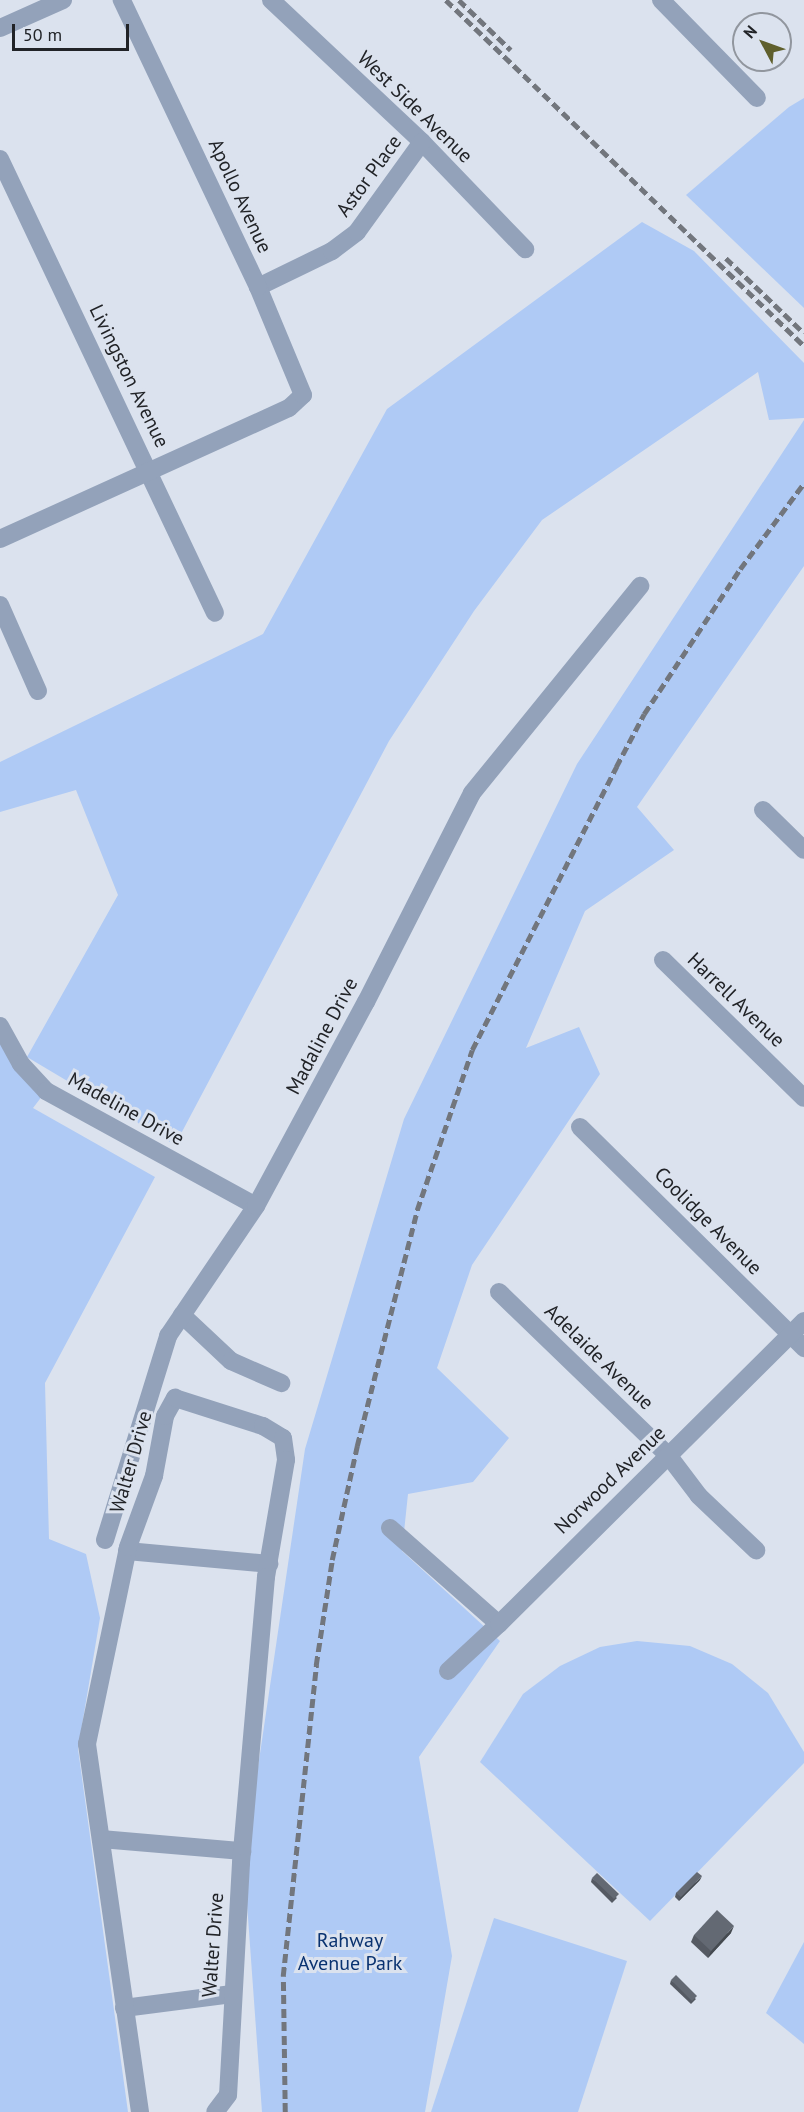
<!DOCTYPE html>
<style>
body{margin:0}
#map{position:relative;width:804px;height:2112px;overflow:hidden;background:#dbe2ee;font-family:"PT Sans",sans-serif}
div>[style]{position:absolute}
.green>*{inset:0;background:#afcaf5}
.minor>*{height:18px;margin:-9px;padding:0 9px;transform-origin:9px;border-radius:9px;background:#93a2ba}
.rail>*{height:4.5px;margin-top:-2.25px;transform-origin:0;background:repeating-linear-gradient(90deg,#72767d 0 9px,transparent 0 13.5px)}
.wall>*{inset:0;background:#555a63}
.shaded-wall>*{inset:0;background:#454a50}
.building>*{inset:0;background:#636973}
span{translate:-50% -50%;white-space:nowrap;text-align:center;line-height:1.15;-webkit-text-stroke:6px #dbe2ee;paint-order:stroke}
.street-label{font-size:20px;color:#212327}
.park-label{font-size:20px;color:#093270}
.north{position:absolute;left:732px;top:12px;width:60px;height:60px;box-sizing:border-box;background:#dbe2ee;border:2px solid #91969e;border-radius:50%;rotate:311deg;font-size:16px;font-weight:700;line-height:24px;text-align:center;color:#212327}
.north::after{content:'';display:block;margin:auto;width:21px;height:27px;background:#5f5f2c;clip-path:polygon(50% 0,100% 100%,50% 72%,0 100%)}
.scale{position:absolute;left:12px;top:24px;width:117px;height:27px;box-sizing:border-box;border:3px solid #212327;border-top:0;padding-left:8px;font-size:18px;line-height:21px;white-space:nowrap;color:#212327;-webkit-text-stroke:4px #dbe2ee;paint-order:stroke}
</style>
<div id="map">
<div class="green">
<i style="clip-path:polygon(804px 98px,804px 308px,686px 195px,789px 107px)"></i>
<i style="clip-path:polygon(642px 222px,694px 251px,804px 363px,804px 418px,769px 420px,758px 372px,542px 520px,474px 611px,389px 741px,175px 1145px,27px 1057px,118px 895px,76px 790px,0 812px,0 762px,263px 634px,387px 409px)"></i>
<i style="clip-path:polygon(804px 420px,804px 566px,637px 807px,674px 850px,585px 911px,526px 1048px,579px 1027px,600px 1074px,472px 1265px,437px 1368px,509px 1438px,473px 1482px,408px 1494px,402px 1551px,500px 1641px,419px 1757px,452px 1956px,425px 2112px,262px 2112px,244px 1862px,305px 1449px,404px 1119px,577px 764px)"></i>
<i style="clip-path:polygon(0 1022px,46px 1091px,33px 1108px,155px 1177px,45px 1383px,49px 1539px,86px 1554px,100px 1618px,78px 1749px,128px 2112px,0 2112px)"></i>
<i style="clip-path:polygon(637px 1641px,690px 1646px,732px 1664px,768px 1693px,804px 1752px,804px 1763px,650px 1921px,480px 1762px,523px 1694px,560px 1666px,600px 1647px)"></i>
<i style="clip-path:polygon(494px 1918px,627px 1961px,578px 2112px,431px 2112px)"></i>
<i style="clip-path:polygon(804px 1942px,804px 2044px,766px 2013px)"></i>
</div>
<div class="minor">
<i style="left:271px;top:0;width:207px;rotate:43.2deg"></i>
<i style="left:422px;top:142px;width:149px;rotate:46.1deg"></i>
<i style="left:661px;top:0;width:137px;rotate:45.6deg"></i>
<i style="left:0;top:28px;width:69px;rotate:-24deg"></i>
<i style="left:0;top:159px;width:502px;rotate:64.66deg"></i>
<i style="left:258px;top:287px;width:82px;rotate:-25.9deg"></i>
<i style="left:332px;top:251px;width:31px;rotate:-37deg"></i>
<i style="left:357px;top:232px;width:111px;rotate:-54.2deg"></i>
<i style="left:0;top:539px;width:317px;rotate:-24.4deg"></i>
<i style="left:289px;top:408px;width:19px;rotate:-43deg"></i>
<i style="left:303px;top:395px;width:117px;rotate:-112.6deg"></i>
<i style="left:258px;top:287px;width:318px;rotate:-115.4deg"></i>
<i style="left:0;top:605px;width:94px;rotate:66.2deg"></i>
<i style="left:763px;top:810px;width:57px;rotate:44.3deg"></i>
<i style="left:663px;top:960px;width:197px;rotate:44.4deg"></i>
<i style="left:0;top:1026px;width:43px;rotate:61.1deg"></i>
<i style="left:21px;top:1064px;width:37px;rotate:47deg"></i>
<i style="left:46px;top:1091px;width:239px;rotate:28.7deg"></i>
<i style="left:580px;top:1127px;width:315px;rotate:44.6deg"></i>
<i style="left:499px;top:1292px;width:235px;rotate:44deg"></i>
<i style="left:668px;top:1455px;width:51px;rotate:52.9deg"></i>
<i style="left:699px;top:1496px;width:79px;rotate:43.5deg"></i>
<i style="left:182px;top:1315px;width:67px;rotate:43.2deg"></i>
<i style="left:231px;top:1361px;width:55px;rotate:23.7deg"></i>
<i style="left:390px;top:1528px;width:145px;rotate:41.4deg"></i>
<i style="left:105px;top:1540px;width:214px;rotate:-72.8deg"></i>
<i style="left:168px;top:1336px;width:157px;rotate:-55.9deg"></i>
<i style="left:256px;top:1206px;width:232px;rotate:-61.7deg"></i>
<i style="left:366px;top:1002px;width:234px;rotate:-63.1deg"></i>
<i style="left:472px;top:793px;width:267px;rotate:-50.9deg"></i>
<i style="left:127px;top:1551px;width:143px;rotate:5.2deg"></i>
<i style="left:448px;top:1671px;width:69px;rotate:-42.7deg"></i>
<i style="left:499px;top:1624px;width:430px;rotate:-44.8deg"></i>
<i style="left:101px;top:1839px;width:142px;rotate:4.9deg"></i>
<i style="left:124px;top:2008px;width:109px;rotate:-7.4deg"></i>
<i style="left:140px;top:2112px;width:372px;rotate:-98.2deg"></i>
<i style="left:87px;top:1744px;width:201px;rotate:-78.2deg"></i>
<i style="left:128px;top:1547px;width:76px;rotate:-69.9deg"></i>
<i style="left:154px;top:1476px;width:61px;rotate:-79.6deg"></i>
<i style="left:165px;top:1416px;width:21px;rotate:-61deg"></i>
<i style="left:175px;top:1398px;width:92px;rotate:17.7deg"></i>
<i style="left:263px;top:1426px;width:23px;rotate:31deg"></i>
<i style="left:283px;top:1438px;width:22px;rotate:82deg"></i>
<i style="left:286px;top:1460px;width:119px;rotate:99.7deg"></i>
<i style="left:266px;top:1577px;width:287px;rotate:95deg"></i>
<i style="left:241px;top:1863px;width:232px;rotate:93.2deg"></i>
<i style="left:228px;top:2095px;width:21px;rotate:127deg"></i>
</div>
<div class="rail">
<i style="left:446px;top:0;width:498px;rotate:44deg"></i>
<i style="left:459px;top:0;width:72px;rotate:43.9deg"></i>
<i style="left:726px;top:258px;width:108px;rotate:43.9deg"></i>
<i style="left:285px;top:2112px;width:136px;rotate:-90.8deg"></i>
<i style="left:283px;top:1976px;width:313px;rotate:-83.9deg"></i>
<i style="left:316px;top:1665px;width:106px;rotate:-81.3deg"></i>
<i style="left:332px;top:1560px;width:117px;rotate:-77.6deg"></i>
<i style="left:357px;top:1446px;width:244px;rotate:-75.7deg"></i>
<i style="left:417px;top:1210px;width:169px;rotate:-71deg"></i>
<i style="left:472px;top:1050px;width:318px;rotate:-63deg"></i>
<i style="left:616px;top:767px;width:60px;rotate:-62.2deg"></i>
<i style="left:644px;top:714px;width:174px;rotate:-56.5deg"></i>
<i style="left:740px;top:569px;width:107px;rotate:-53.3deg"></i>
</div>
<div class="wall">
<i style="clip-path:polygon(592px 1878px,617px 1898px,612px 1903px,591px 1882px)"></i>
<i style="clip-path:polygon(700px 1880px,679px 1901px,675px 1897px,676px 1893px)"></i>
<i style="clip-path:polygon(731px 1933px,708px 1958px,691px 1942px,694px 1935px)"></i>
<i style="clip-path:polygon(671px 1980px,696px 1999px,691px 2004px,670px 1984px)"></i>
</div>
<div class="shaded-wall">
<i style="clip-path:polygon(702px 1876px,700px 1880px,679px 1901px,681px 1897px)"></i>
<i style="clip-path:polygon(734px 1926px,731px 1933px,708px 1958px,711px 1951px)"></i>
</div>
<div class="building">
<i style="clip-path:polygon(697px 1872px,702px 1876px,681px 1897px,676px 1893px)"></i>
<i style="clip-path:polygon(597px 1873px,619px 1894px,614px 1899px,592px 1878px)"></i>
<i style="clip-path:polygon(717px 1910px,734px 1926px,711px 1951px,694px 1935px)"></i>
<i style="clip-path:polygon(676px 1975px,697px 1996px,692px 2001px,671px 1980px)"></i>
</div>
<div class="street-label">
<span style="left:415px;top:107px;rotate:44deg">West Side Avenue</span>
<span style="left:369px;top:176px;rotate:-54deg">Astor Place</span>
<span style="left:240px;top:196px;rotate:65deg">Apollo Avenue</span>
<span style="left:129px;top:376px;rotate:64deg">Livingston Avenue</span>
<span style="left:736px;top:1000px;rotate:44deg">Harrell Avenue</span>
<span style="left:322px;top:1036px;rotate:-62deg">Madaline Drive</span>
<span style="left:126px;top:1109px;rotate:29deg">Madeline Drive</span>
<span style="left:708px;top:1221px;rotate:45deg">Coolidge Avenue</span>
<span style="left:599px;top:1357px;rotate:44deg">Adelaide Avenue</span>
<span style="left:131px;top:1462px;rotate:-74deg">Walter Drive</span>
<span style="left:610px;top:1480px;rotate:-44deg">Norwood Avenue</span>
<span style="left:213px;top:1945px;rotate:-86deg">Walter Drive</span>
</div>
<div class="park-label">
<span style="left:350px;top:1952px">Rahway<br>Avenue Park</span>
</div>
<div class="north">N</div>
<div class="scale">50 m</div>
</div>
